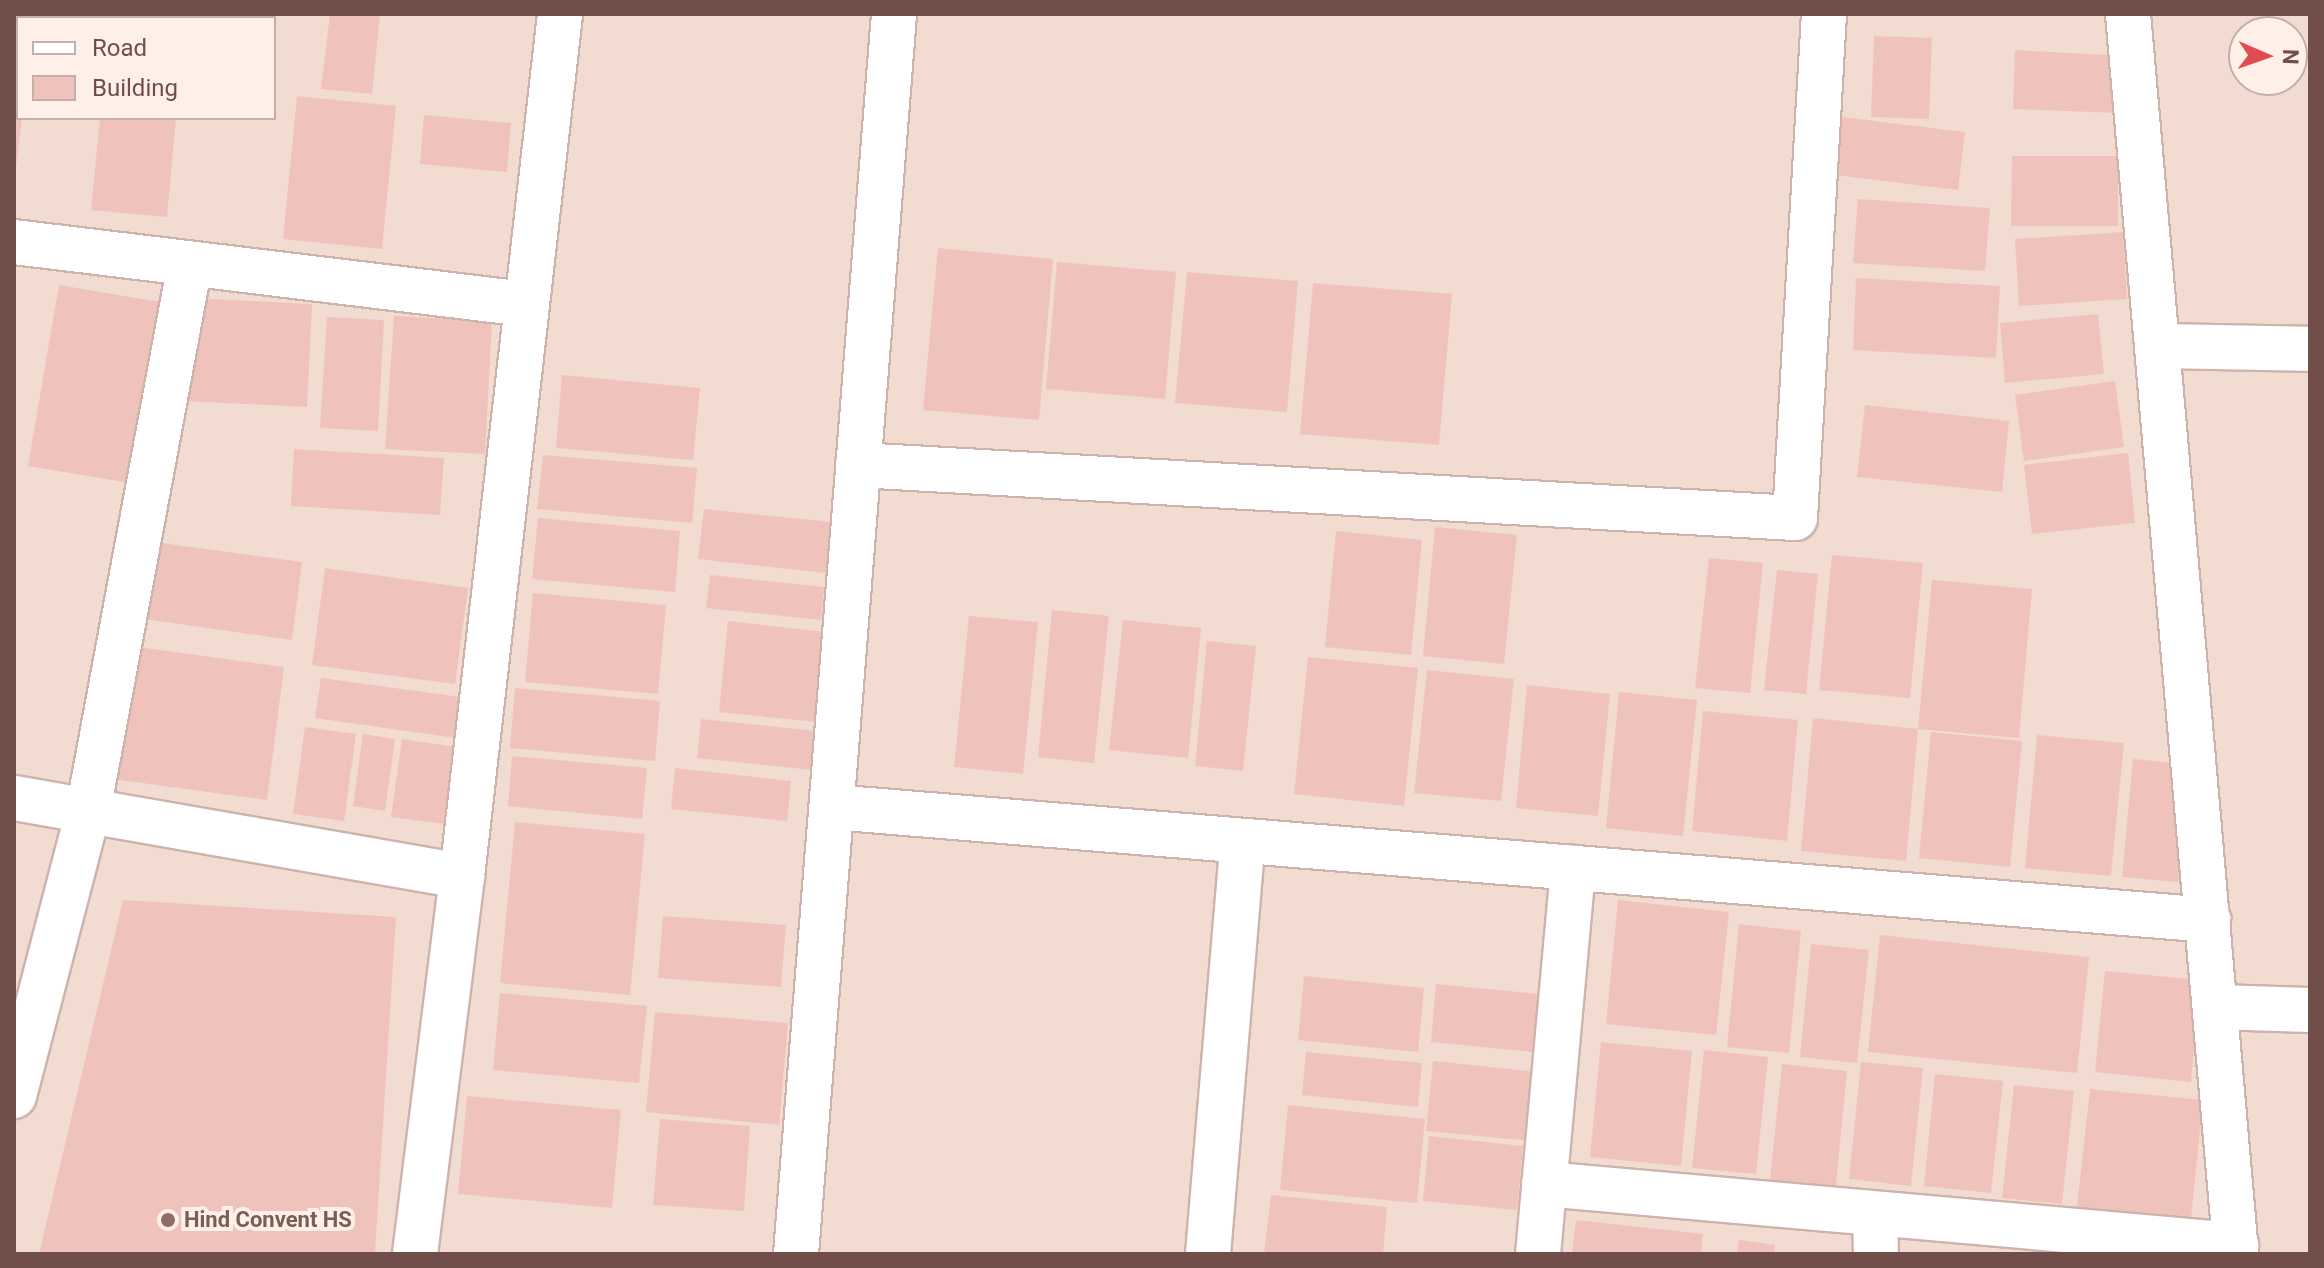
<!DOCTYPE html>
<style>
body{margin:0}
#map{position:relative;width:2324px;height:1268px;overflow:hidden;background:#fbebe2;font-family:Roboto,sans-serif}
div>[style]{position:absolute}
.residential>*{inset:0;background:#f2dbd1}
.building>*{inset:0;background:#efc3bb}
.roads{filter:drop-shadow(2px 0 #ceb3ad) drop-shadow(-2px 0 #ceb3ad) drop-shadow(0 2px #ceb3ad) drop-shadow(0 -2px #ceb3ad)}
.minor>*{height:44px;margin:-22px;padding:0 22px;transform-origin:22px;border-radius:22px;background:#fff}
.dots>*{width:22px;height:22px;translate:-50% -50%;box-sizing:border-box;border:4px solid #fef0e8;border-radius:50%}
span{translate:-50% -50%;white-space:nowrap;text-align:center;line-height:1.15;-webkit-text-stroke:8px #fef0e8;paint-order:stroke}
.education-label{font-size:22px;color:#785e54;font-weight:700}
.left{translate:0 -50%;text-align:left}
.frame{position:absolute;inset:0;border:16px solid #714e4a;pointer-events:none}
.legend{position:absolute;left:16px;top:16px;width:260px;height:104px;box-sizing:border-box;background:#fef0e8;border:2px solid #c6afa9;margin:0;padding:10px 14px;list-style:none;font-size:24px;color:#714e4a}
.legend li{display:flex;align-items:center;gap:16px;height:40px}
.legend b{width:40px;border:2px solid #c6afa9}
.north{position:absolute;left:2228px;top:16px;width:80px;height:80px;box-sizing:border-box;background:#fef0e8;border:2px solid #c6afa9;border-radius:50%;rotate:92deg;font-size:22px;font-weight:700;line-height:32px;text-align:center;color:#714e4a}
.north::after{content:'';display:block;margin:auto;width:28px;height:36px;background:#e04c51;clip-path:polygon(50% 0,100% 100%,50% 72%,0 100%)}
</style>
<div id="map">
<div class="residential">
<i style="clip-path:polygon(evenodd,14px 14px,2310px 14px,2310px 1254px,14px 1254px,14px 14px,18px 18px,274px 18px,274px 118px,18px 118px,18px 18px,14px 14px,2244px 32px,2292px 32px,2292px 80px,2244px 80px,2244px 32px)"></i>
</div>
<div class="building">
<i style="clip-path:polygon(84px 14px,187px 14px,186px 18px,83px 18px)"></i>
<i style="clip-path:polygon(330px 14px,380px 14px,372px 94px,321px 89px)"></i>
<i style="clip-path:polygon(1874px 36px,1932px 38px,1929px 119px,1871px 117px)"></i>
<i style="clip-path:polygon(2015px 50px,2123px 56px,2120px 113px,2013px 109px)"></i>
<i style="clip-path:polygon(14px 57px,18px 58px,18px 118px,22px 118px,16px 167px)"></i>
<i style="clip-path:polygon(297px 96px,396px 106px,382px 249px,283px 239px)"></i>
<i style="clip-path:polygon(424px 115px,511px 123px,507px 172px,420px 164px)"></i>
<i style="clip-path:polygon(1842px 117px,1965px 132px,1958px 190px,1835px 175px)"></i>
<i style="clip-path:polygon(100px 118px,176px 118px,167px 217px,91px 210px)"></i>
<i style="clip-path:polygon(2012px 156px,2118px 156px,2118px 226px,2011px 226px)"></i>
<i style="clip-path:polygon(1858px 199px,1990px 208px,1985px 271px,1853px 263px)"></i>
<i style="clip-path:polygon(2123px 232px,2127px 299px,2019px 306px,2015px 239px)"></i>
<i style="clip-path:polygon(938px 248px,1053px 259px,1039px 420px,923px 410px)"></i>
<i style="clip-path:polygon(1057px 262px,1176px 272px,1165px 399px,1046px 389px)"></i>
<i style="clip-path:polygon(1187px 272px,1298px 281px,1287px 412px,1175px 403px)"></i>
<i style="clip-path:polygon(1856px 278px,2000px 286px,1996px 358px,1853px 350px)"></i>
<i style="clip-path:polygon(1313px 283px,1452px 294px,1439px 445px,1300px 434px)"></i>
<i style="clip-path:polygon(59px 285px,166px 303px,136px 484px,28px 466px)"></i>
<i style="clip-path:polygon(193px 298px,312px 304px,307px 407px,186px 401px)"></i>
<i style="clip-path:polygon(2098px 314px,2104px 374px,2005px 383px,2000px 323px)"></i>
<i style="clip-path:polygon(394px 316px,492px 321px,485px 454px,385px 449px)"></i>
<i style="clip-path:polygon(327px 317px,384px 320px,378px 431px,320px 428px)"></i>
<i style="clip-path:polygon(562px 375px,700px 388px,693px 460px,556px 448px)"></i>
<i style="clip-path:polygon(2115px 381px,2124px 447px,2024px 461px,2015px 395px)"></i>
<i style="clip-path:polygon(1865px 405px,2009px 421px,2002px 492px,1857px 477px)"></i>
<i style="clip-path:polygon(294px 449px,444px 458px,440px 515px,291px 506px)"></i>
<i style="clip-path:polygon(2128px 453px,2135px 523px,2032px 534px,2024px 465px)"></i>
<i style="clip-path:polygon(543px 455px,697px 468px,692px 523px,537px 509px)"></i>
<i style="clip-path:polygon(704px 509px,831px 522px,826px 573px,698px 559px)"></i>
<i style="clip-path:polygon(538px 518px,680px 531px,675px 592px,532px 579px)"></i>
<i style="clip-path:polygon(1435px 527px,1517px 535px,1504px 664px,1423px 656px)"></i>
<i style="clip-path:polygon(1336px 531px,1422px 540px,1411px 655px,1325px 647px)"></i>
<i style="clip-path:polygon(154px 542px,302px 562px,292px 640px,144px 619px)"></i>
<i style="clip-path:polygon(1832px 555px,1923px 563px,1910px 698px,1819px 690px)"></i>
<i style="clip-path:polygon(1709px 558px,1763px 563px,1750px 693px,1695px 688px)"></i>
<i style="clip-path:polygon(325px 568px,468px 588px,455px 684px,312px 665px)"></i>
<i style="clip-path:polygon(1777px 570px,1818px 574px,1806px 694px,1764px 690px)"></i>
<i style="clip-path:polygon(710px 575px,824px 587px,821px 620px,706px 608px)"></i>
<i style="clip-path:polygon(1932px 580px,2032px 589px,2019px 738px,1918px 729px)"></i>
<i style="clip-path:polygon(533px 593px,666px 605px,658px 694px,525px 682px)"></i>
<i style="clip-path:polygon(1052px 610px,1109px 616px,1094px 763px,1038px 757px)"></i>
<i style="clip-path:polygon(969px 616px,1038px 622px,1023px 774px,954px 767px)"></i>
<i style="clip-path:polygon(1123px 620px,1201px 628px,1188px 758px,1109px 750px)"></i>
<i style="clip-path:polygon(728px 621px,825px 632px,817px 722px,719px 712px)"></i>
<i style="clip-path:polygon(1207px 641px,1256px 646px,1243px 771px,1195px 766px)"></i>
<i style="clip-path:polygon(131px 646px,284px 667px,267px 800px,113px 779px)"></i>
<i style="clip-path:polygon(1308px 657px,1418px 668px,1404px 806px,1294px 794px)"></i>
<i style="clip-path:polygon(1427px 670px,1514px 679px,1501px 801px,1414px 793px)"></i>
<i style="clip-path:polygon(321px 678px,468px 698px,463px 739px,315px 718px)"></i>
<i style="clip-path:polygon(1527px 685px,1610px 694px,1598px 816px,1516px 808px)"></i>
<i style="clip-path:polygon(515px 688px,660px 701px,655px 761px,510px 748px)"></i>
<i style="clip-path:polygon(1619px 692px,1697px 700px,1683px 836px,1606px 828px)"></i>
<i style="clip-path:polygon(1703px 711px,1798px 720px,1787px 841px,1692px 831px)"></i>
<i style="clip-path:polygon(1813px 718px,1918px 729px,1906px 861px,1801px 851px)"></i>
<i style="clip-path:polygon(701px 719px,817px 731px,813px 770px,697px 758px)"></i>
<i style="clip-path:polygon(305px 727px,356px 734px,344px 821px,293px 814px)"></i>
<i style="clip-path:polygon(1931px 732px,2022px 741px,2010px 867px,1919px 858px)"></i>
<i style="clip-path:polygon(363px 734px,395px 739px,385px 811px,353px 806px)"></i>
<i style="clip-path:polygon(2037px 735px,2124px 743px,2111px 876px,2025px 868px)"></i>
<i style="clip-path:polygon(402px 739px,456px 747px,445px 824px,391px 817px)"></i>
<i style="clip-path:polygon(512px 756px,647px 768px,642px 819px,508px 806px)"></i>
<i style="clip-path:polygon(2133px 759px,2188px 764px,2178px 882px,2122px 877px)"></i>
<i style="clip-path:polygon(675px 768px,791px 781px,787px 821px,671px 809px)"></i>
<i style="clip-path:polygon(515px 822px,645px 834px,630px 995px,500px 983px)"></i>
<i style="clip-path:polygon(123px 900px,396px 917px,375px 1254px,39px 1254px)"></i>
<i style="clip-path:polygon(1618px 900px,1729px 912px,1716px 1035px,1606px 1024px)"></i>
<i style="clip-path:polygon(663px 916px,786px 925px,781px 987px,658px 978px)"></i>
<i style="clip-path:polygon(1739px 924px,1801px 931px,1789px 1053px,1727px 1047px)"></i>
<i style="clip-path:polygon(1880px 935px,2089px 957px,2077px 1073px,1868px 1052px)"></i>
<i style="clip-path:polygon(1811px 944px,1869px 950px,1857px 1063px,1800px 1057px)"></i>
<i style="clip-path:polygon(2105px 971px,2200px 980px,2191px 1082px,2095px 1072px)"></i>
<i style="clip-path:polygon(1304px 976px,1424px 988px,1418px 1052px,1298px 1040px)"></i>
<i style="clip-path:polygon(1436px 984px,1540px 994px,1534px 1052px,1431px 1042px)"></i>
<i style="clip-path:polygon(500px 993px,647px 1006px,639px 1083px,493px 1070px)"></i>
<i style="clip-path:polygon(655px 1012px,788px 1023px,779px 1125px,646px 1112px)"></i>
<i style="clip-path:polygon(1601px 1042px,1692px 1051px,1681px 1166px,1590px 1157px)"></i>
<i style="clip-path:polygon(1704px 1050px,1768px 1057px,1756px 1174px,1692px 1168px)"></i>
<i style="clip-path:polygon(1306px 1052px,1422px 1063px,1418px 1107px,1302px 1095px)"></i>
<i style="clip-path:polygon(1433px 1061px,1538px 1072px,1531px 1141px,1426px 1131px)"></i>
<i style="clip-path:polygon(1861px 1062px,1923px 1068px,1911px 1186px,1849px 1179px)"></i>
<i style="clip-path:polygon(1782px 1064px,1847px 1071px,1835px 1195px,1769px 1189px)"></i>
<i style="clip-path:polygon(1935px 1074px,2003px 1081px,1991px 1193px,1924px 1186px)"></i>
<i style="clip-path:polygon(2014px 1085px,2074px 1091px,2062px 1204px,2002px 1198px)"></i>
<i style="clip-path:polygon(2090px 1089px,2203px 1100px,2190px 1228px,2076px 1216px)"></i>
<i style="clip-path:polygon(467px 1096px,621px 1110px,612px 1208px,458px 1194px)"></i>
<i style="clip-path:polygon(1288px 1105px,1425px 1119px,1417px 1203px,1280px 1190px)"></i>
<i style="clip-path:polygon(660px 1119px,750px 1126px,744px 1211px,653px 1205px)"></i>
<i style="clip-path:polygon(1429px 1136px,1523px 1146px,1517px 1210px,1423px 1201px)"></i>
<i style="clip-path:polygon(1271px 1195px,1387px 1207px,1383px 1254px,1264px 1254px)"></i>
<i style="clip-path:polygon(1576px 1220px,1703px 1234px,1701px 1254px,1572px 1254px)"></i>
<i style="clip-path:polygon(1739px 1240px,1775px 1245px,1774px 1254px,1737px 1254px)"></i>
</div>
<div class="roads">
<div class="minor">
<i style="left:2128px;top:14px;width:1245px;rotate:85.02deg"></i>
<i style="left:14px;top:242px;width:515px;rotate:6.92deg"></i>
<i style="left:2157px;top:346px;width:153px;rotate:1.1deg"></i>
<i style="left:858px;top:465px;width:938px;rotate:3.24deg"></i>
<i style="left:1795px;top:518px;width:505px;rotate:-86.71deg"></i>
<i style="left:14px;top:798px;width:455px;rotate:9.9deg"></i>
<i style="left:832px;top:807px;width:1381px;rotate:4.69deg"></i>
<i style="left:2216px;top:1007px;width:94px;rotate:1.8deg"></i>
<i style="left:14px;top:1096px;width:294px;rotate:-75.4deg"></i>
<i style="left:88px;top:811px;width:556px;rotate:-79.44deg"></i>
<i style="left:1544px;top:1184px;width:695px;rotate:5.04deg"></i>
<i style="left:1875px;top:1214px;width:40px;rotate:88.6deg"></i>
<i style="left:415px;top:1254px;width:381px;rotate:-82.9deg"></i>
<i style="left:462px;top:876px;width:868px;rotate:-83.51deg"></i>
<i style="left:796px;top:1254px;width:1244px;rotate:-85.48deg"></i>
<i style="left:1208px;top:1254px;width:414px;rotate:-85.2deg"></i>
<i style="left:1538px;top:1254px;width:388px;rotate:-84.8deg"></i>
</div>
</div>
<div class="dots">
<i style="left:168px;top:1220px;background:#8d6e63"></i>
</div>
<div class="education-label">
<span class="left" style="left:184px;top:1220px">Hind Convent HS</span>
</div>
<div class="frame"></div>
<ul class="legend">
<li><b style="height:10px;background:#fff"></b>Road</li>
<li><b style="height:22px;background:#efc3bb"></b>Building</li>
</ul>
<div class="north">N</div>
</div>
